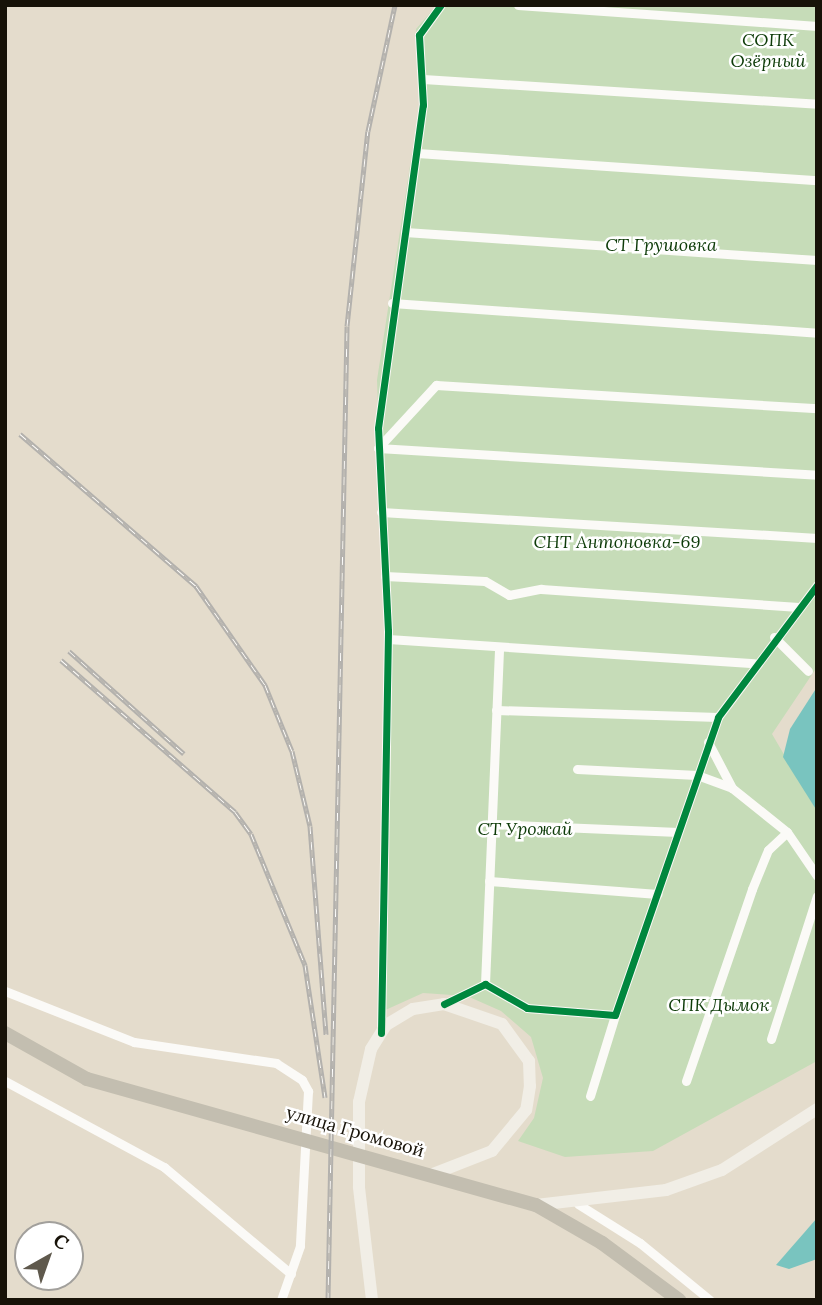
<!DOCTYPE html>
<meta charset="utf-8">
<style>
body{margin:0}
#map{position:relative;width:822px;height:1305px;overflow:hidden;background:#e4dccc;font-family:Lora,serif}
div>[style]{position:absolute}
.green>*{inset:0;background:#c6dcb8}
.water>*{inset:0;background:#79c4bf}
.street>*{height:9px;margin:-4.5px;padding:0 4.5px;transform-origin:4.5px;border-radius:4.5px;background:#fbfaf7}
.secondary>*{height:12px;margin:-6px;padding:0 6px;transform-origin:6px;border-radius:6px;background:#f1eee6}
.primary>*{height:14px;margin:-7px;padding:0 7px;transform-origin:7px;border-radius:7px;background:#c3beb0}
.rail>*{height:5px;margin-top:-2.5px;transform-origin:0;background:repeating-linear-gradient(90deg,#fff 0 8px,#b3b1ad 0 16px);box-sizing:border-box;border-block:2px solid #b3b1ad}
.cycleway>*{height:7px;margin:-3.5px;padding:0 3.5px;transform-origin:3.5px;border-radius:3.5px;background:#00873e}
span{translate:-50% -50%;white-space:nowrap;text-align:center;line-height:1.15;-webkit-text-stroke:5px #fff;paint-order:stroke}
.park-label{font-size:18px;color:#0d3b08;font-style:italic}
.street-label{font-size:18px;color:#171208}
.frame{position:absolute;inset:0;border:7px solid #171208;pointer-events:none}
.north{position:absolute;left:14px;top:1221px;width:70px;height:70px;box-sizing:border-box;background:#fff;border:2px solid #a2a09c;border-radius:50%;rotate:40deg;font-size:19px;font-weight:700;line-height:28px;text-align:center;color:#171208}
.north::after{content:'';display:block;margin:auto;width:24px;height:32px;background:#5f594d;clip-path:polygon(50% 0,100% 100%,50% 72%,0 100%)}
</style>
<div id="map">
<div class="green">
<i style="clip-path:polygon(437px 5px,817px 5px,817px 667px,772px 734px,817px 811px,817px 1061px,653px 1151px,565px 1157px,518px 1141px,534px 1118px,543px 1078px,531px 1037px,501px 1011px,467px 996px,423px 993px,381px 1012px,386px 636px,377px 380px,420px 101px,416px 29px)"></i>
</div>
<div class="water">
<i style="clip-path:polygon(817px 687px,817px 811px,783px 757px,790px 729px)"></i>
<i style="clip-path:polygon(817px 1218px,817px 1259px,789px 1269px,776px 1265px)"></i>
</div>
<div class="street">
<i style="left:518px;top:5px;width:300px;rotate:4deg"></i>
<i style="left:423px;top:79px;width:395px;rotate:3.6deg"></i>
<i style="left:417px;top:153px;width:401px;rotate:3.9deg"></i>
<i style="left:405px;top:232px;width:413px;rotate:3.9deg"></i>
<i style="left:392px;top:303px;width:426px;rotate:4deg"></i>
<i style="left:378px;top:448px;width:86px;rotate:-47.4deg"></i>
<i style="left:436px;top:385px;width:382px;rotate:3.5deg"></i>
<i style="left:378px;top:448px;width:440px;rotate:3.5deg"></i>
<i style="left:381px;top:512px;width:437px;rotate:3.4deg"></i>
<i style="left:385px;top:576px;width:100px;rotate:2.9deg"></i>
<i style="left:485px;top:581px;width:28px;rotate:30deg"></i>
<i style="left:509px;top:595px;width:33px;rotate:-11deg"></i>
<i style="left:541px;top:589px;width:258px;rotate:4deg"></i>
<i style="left:774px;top:637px;width:48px;rotate:45deg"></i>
<i style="left:388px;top:639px;width:367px;rotate:3.8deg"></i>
<i style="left:496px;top:710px;width:222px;rotate:1.8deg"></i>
<i style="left:708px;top:742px;width:52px;rotate:62.4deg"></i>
<i style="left:577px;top:769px;width:120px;rotate:2.9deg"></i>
<i style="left:697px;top:775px;width:37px;rotate:20deg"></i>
<i style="left:732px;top:788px;width:70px;rotate:38.7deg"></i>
<i style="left:787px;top:832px;width:53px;rotate:55.7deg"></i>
<i style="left:492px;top:824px;width:186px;rotate:2.5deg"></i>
<i style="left:489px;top:881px;width:169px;rotate:4.4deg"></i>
<i style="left:485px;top:984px;width:336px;rotate:-87.6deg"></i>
<i style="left:5px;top:991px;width:139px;rotate:21.6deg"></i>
<i style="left:134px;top:1042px;width:144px;rotate:8.4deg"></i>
<i style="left:276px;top:1063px;width:31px;rotate:33deg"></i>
<i style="left:302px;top:1080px;width:13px;rotate:61deg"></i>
<i style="left:308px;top:1091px;width:155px;rotate:93deg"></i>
<i style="left:300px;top:1246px;width:57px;rotate:109.4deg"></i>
<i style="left:444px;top:1004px;width:46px;rotate:-26deg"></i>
<i style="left:485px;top:984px;width:48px;rotate:29.7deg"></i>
<i style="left:527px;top:1008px;width:88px;rotate:4.5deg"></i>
<i style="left:615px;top:1015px;width:315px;rotate:-70.9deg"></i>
<i style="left:718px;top:717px;width:165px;rotate:-53.1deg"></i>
<i style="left:381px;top:1031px;width:400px;rotate:-89deg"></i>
<i style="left:388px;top:631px;width:203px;rotate:-92.8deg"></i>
<i style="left:378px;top:428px;width:326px;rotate:-82.1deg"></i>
<i style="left:423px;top:105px;width:70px;rotate:-93.3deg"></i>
<i style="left:419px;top:35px;width:37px;rotate:-54deg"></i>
<i style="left:771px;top:1039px;width:150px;rotate:-72.2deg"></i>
<i style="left:5px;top:1081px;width:181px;rotate:28.4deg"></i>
<i style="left:164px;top:1167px;width:166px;rotate:40.1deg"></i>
<i style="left:686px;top:1081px;width:203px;rotate:-71deg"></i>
<i style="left:752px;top:889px;width:42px;rotate:-67.7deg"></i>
<i style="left:768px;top:850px;width:26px;rotate:-43deg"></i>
<i style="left:590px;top:1096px;width:85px;rotate:-72.8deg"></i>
<i style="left:578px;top:1204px;width:73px;rotate:32.2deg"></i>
<i style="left:640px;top:1243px;width:90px;rotate:39.2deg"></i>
</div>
<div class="secondary">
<i style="left:536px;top:1205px;width:131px;rotate:-6.6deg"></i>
<i style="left:666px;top:1190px;width:59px;rotate:-19.7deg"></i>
<i style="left:722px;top:1170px;width:113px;rotate:-32.7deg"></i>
<i style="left:372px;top:1300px;width:114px;rotate:-96.6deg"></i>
<i style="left:359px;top:1187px;width:85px;rotate:-90deg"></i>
<i style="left:359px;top:1102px;width:54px;rotate:-77.2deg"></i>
<i style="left:371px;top:1049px;width:28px;rotate:-58deg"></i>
<i style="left:386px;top:1025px;width:31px;rotate:-31deg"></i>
<i style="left:413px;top:1009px;width:31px;rotate:-9deg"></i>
<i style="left:444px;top:1004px;width:61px;rotate:19deg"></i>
<i style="left:502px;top:1024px;width:46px;rotate:53.9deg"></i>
<i style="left:529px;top:1061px;width:25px;rotate:88deg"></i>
<i style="left:530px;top:1086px;width:24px;rotate:99deg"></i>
<i style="left:526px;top:1110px;width:53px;rotate:129.7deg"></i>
<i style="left:492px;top:1151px;width:63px;rotate:158.7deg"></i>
</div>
<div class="primary">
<i style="left:5px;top:1033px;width:94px;rotate:29.3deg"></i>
<i style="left:87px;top:1079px;width:466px;rotate:15.7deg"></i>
<i style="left:536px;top:1205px;width:76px;rotate:29.9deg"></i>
<i style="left:602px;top:1243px;width:96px;rotate:36.5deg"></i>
</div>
<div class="rail">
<i style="left:20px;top:434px;width:233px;rotate:40.8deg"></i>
<i style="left:196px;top:586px;width:121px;rotate:55.1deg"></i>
<i style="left:265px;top:685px;width:71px;rotate:67.8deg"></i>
<i style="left:292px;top:751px;width:77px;rotate:76.5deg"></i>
<i style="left:310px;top:826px;width:209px;rotate:85.6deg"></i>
<i style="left:69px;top:651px;width:154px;rotate:41.8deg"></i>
<i style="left:61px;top:660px;width:231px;rotate:41.1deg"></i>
<i style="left:235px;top:812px;width:27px;rotate:54deg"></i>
<i style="left:251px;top:834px;width:142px;rotate:67.6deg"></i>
<i style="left:305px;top:965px;width:134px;rotate:81.4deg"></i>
<i style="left:328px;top:1300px;width:974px;rotate:-88.88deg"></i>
<i style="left:347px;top:326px;width:196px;rotate:-83.9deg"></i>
<i style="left:368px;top:131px;width:129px;rotate:-77.9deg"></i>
</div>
<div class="cycleway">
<i style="left:444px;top:1004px;width:46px;rotate:-26deg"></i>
<i style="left:485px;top:984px;width:48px;rotate:29.7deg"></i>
<i style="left:527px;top:1008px;width:88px;rotate:4.5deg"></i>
<i style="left:615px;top:1015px;width:315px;rotate:-70.9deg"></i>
<i style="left:718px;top:717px;width:165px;rotate:-53.1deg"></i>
<i style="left:381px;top:1033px;width:402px;rotate:-89deg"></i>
<i style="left:388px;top:631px;width:203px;rotate:-92.8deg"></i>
<i style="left:378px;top:428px;width:326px;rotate:-82.1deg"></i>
<i style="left:423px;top:105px;width:70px;rotate:-93.3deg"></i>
<i style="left:419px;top:35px;width:37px;rotate:-54deg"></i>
</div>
<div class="park-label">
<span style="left:768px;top:51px">СОПК<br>Озёрный</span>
<span style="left:661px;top:245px">СТ Грушовка</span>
<span style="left:617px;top:542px">СНТ Антоновка-69</span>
<span style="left:525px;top:829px">СТ Урожай</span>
<span style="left:719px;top:1005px">СПК Дымок</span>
</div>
<div class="street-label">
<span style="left:355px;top:1132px;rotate:16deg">улица Громовой</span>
</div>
<div class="frame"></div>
<div class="north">С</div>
</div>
